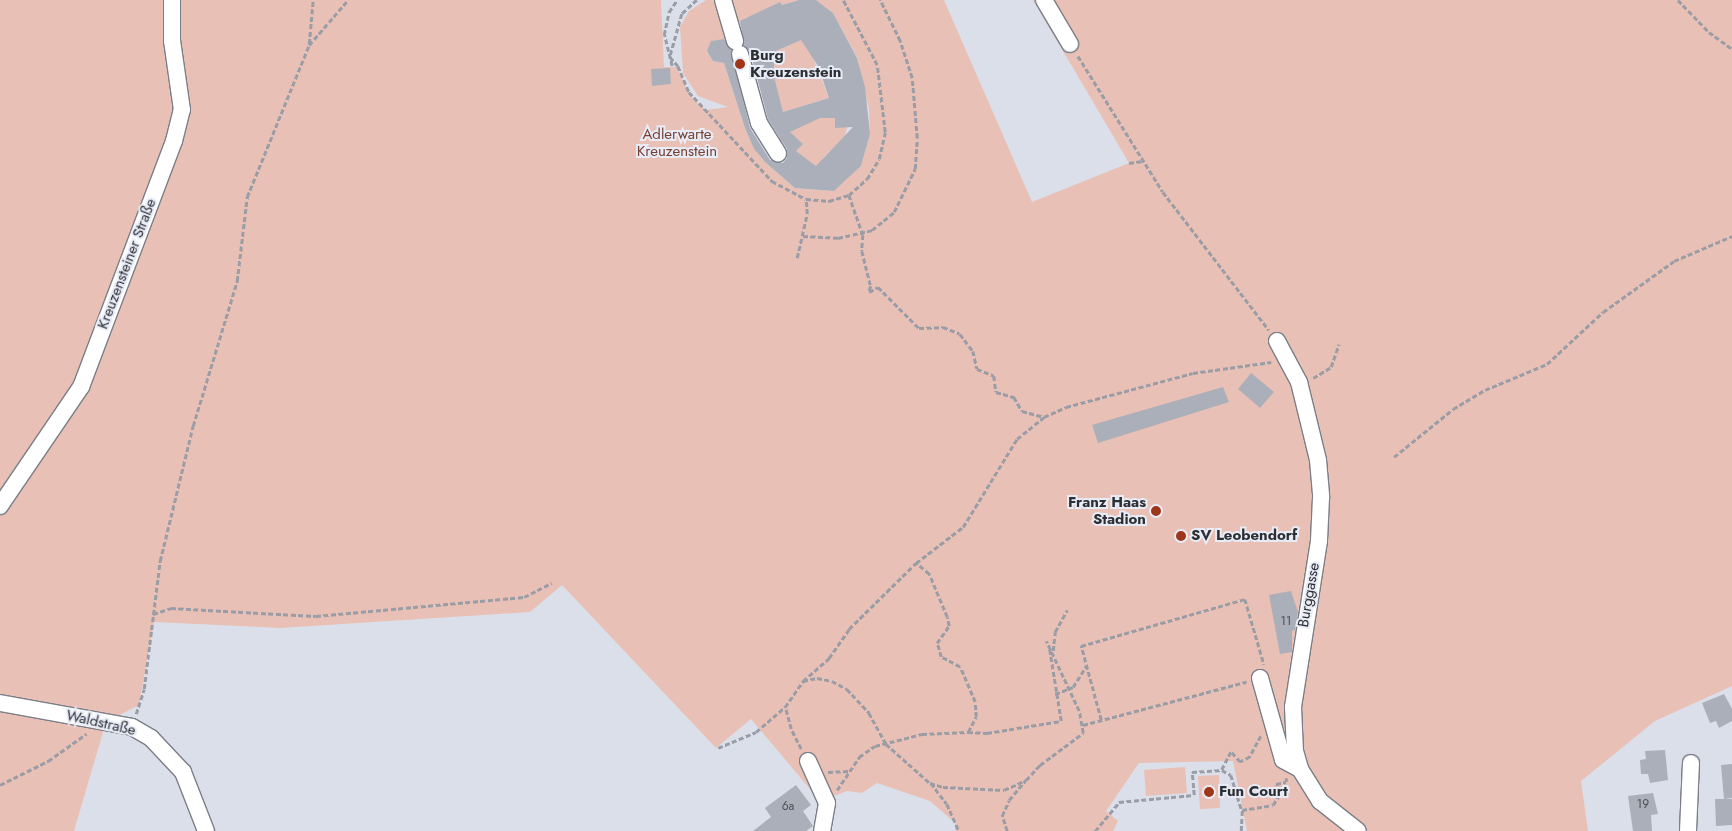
<!DOCTYPE html>
<meta charset="utf-8">
<style>
body{margin:0}
#map{position:relative;width:1732px;height:831px;overflow:hidden;background:#dbdfea;font-family:Jost,sans-serif}
div>[style]{position:absolute}
.green>*{inset:0;background:#e9c0b5}
.building>*{inset:0;background:#abafb9}
.path>*{height:2.5px;margin-top:-1.25px;transform-origin:0;background:repeating-linear-gradient(90deg,#9a9da6 0 5px,transparent 0 7.5px)}
.roads{filter:drop-shadow(1px 0 #7a7e87) drop-shadow(-1px 0 #7a7e87) drop-shadow(0 1px #7a7e87) drop-shadow(0 -1px #7a7e87)}
.minor>*{height:16px;margin:-8px;padding:0 8px;transform-origin:8px;border-radius:8px;background:#fff}
.dots>*{width:14px;height:14px;translate:-50% -50%;box-sizing:border-box;border:2px solid #e8ecf7;border-radius:50%}
span{translate:-50% -50%;white-space:nowrap;text-align:center;line-height:1.15;-webkit-text-stroke:4px #e8ecf7;paint-order:stroke}
.number-label{font-size:12px;color:#4c4f54}
.number-label span{-webkit-text-stroke-width:0}
.poi-label{font-size:15px;color:#2d2f33;font-weight:700}
.left{translate:0 -50%;text-align:left}
.right{translate:-100% -50%;text-align:right}
.park-label{font-size:15px;color:#753e30}
.street-label{font-size:15px;color:#2d2f33}
</style>
<div id="map">
<div class="green">
<i style="clip-path:polygon(0 0,661px 0,664px 67px,677px 67px,691px 97px,706px 110px,728px 107px,698px 96px,683px 73px,680px 27px,689px 11px,706px 0,799px 0,782px 5px,780px 2px,771px 6px,771px 9px,738px 22px,726px 39px,712px 41px,707px 51px,713px 61px,724px 63px,745px 128px,754px 149px,765px 162px,795px 188px,834px 191px,861px 166px,870px 134px,869px 109px,857px 57px,833px 13px,816px 0,944px 0,1032px 202px,1129px 163px,1033px 0,1732px 0,1732px 686px,1655px 721px,1581px 781px,1588px 831px,1247px 831px,1233px 761px,1139px 763px,1106px 811px,1118px 821px,1113px 831px,955px 831px,955px 823px,930px 801px,877px 783px,862px 793px,847px 791px,820px 801px,751px 719px,716px 748px,562px 585px,530px 612px,280px 628px,154px 622px,139px 705px,106px 722px,74px 831px,0 831px)"></i>
<i style="clip-path:polygon(805px 38px,829px 98px,783px 112px,773px 72px,776px 51px)"></i>
<i style="clip-path:polygon(825px 116px,835px 118px,847px 127px,841px 155px,833px 148px,823px 158px,832px 166px,817px 167px,796px 151px,803px 144px,794px 136px,778px 144px,776px 141px,803px 123px)"></i>
<i style="clip-path:polygon(1185px 767px,1187px 793px,1146px 796px,1144px 770px)"></i>
<i style="clip-path:polygon(1219px 775px,1220px 808px,1200px 809px,1198px 776px)"></i>
</div>
<div class="building">
<i style="clip-path:polygon(evenodd,799px 0,816px 0,833px 13px,857px 58px,865px 87px,870px 134px,861px 166px,834px 191px,795px 188px,765px 162px,754px 149px,745px 128px,724px 63px,713px 61px,707px 51px,711px 41px,724px 39px,731px 50px,750px 128px,770px 160px,783px 163px,787px 158px,787px 149px,768px 119px,750px 51px,744px 45px,740px 21px,780px 2px,782px 5px,799px 0,801px 40px,818px 66px,829px 98px,783px 112px,773px 72px,776px 51px,801px 40px,799px 0,820px 118px,835px 118px,835px 128px,853px 127px,816px 166px,796px 151px,803px 144px,790px 132px,820px 118px)"></i>
<i style="clip-path:polygon(670px 68px,671px 84px,652px 86px,651px 69px)"></i>
<i style="clip-path:polygon(1251px 373px,1274px 392px,1260px 408px,1238px 389px)"></i>
<i style="clip-path:polygon(1223px 387px,1229px 402px,1098px 443px,1092px 425px)"></i>
<i style="clip-path:polygon(1291px 591px,1298px 612px,1295px 630px,1292px 631px,1292px 652px,1280px 654px,1269px 595px)"></i>
<i style="clip-path:polygon(1724px 694px,1732px 709px,1732px 721px,1719px 728px,1716px 721px,1710px 723px,1702px 703px)"></i>
<i style="clip-path:polygon(1665px 750px,1668px 780px,1650px 783px,1648px 774px,1641px 774px,1640px 760px,1646px 759px,1645px 751px)"></i>
<i style="clip-path:polygon(1732px 764px,1732px 798px,1724px 799px,1721px 765px)"></i>
<i style="clip-path:polygon(796px 785px,811px 805px,803px 811px,813px 826px,806px 831px,753px 831px,771px 817px,765px 808px)"></i>
<i style="clip-path:polygon(1653px 793px,1658px 814px,1651px 815px,1652px 831px,1633px 831px,1628px 796px)"></i>
<i style="clip-path:polygon(1715px 799px,1732px 799px,1732px 825px,1716px 826px)"></i>
</div>
<div class="path">
<i style="left:697px;top:0;width:21px;rotate:137deg"></i>
<i style="left:682px;top:14px;width:45px;rotate:105.6deg"></i>
<i style="left:670px;top:57px;width:12px;rotate:48deg"></i>
<i style="left:678px;top:66px;width:28px;rotate:67deg"></i>
<i style="left:689px;top:92px;width:122px;rotate:47deg"></i>
<i style="left:772px;top:181px;width:38px;rotate:28deg"></i>
<i style="left:806px;top:199px;width:23px;rotate:5deg"></i>
<i style="left:829px;top:201px;width:21px;rotate:-17deg"></i>
<i style="left:849px;top:195px;width:24px;rotate:-42deg"></i>
<i style="left:867px;top:179px;width:23px;rotate:-59deg"></i>
<i style="left:879px;top:159px;width:28px;rotate:-77deg"></i>
<i style="left:885px;top:132px;width:67px;rotate:-96.8deg"></i>
<i style="left:877px;top:65px;width:73px;rotate:-117.6deg"></i>
<i style="left:1678px;top:0;width:45px;rotate:45.9deg"></i>
<i style="left:1709px;top:32px;width:29px;rotate:36deg"></i>
<i style="left:309px;top:44px;width:44px;rotate:-84.8deg"></i>
<i style="left:1078px;top:56px;width:160px;rotate:58deg"></i>
<i style="left:1163px;top:192px;width:174px;rotate:52.5deg"></i>
<i style="left:672px;top:66px;width:32px;rotate:-104deg"></i>
<i style="left:664px;top:35px;width:24px;rotate:-78deg"></i>
<i style="left:669px;top:12px;width:14px;rotate:-56deg"></i>
<i style="left:1129px;top:163px;width:14px;rotate:-8deg"></i>
<i style="left:849px;top:195px;width:42px;rotate:70.7deg"></i>
<i style="left:863px;top:235px;width:16px;rotate:94deg"></i>
<i style="left:862px;top:251px;width:36px;rotate:76deg"></i>
<i style="left:871px;top:286px;width:6px;rotate:108deg"></i>
<i style="left:869px;top:292px;width:10px;rotate:-29deg"></i>
<i style="left:878px;top:287px;width:58px;rotate:45deg"></i>
<i style="left:919px;top:328px;width:24px;rotate:-2deg"></i>
<i style="left:943px;top:327px;width:18px;rotate:22deg"></i>
<i style="left:960px;top:334px;width:21px;rotate:53deg"></i>
<i style="left:973px;top:351px;width:18px;rotate:77deg"></i>
<i style="left:977px;top:369px;width:18px;rotate:22deg"></i>
<i style="left:994px;top:376px;width:16px;rotate:83deg"></i>
<i style="left:996px;top:392px;width:19px;rotate:16deg"></i>
<i style="left:1014px;top:397px;width:16px;rotate:60deg"></i>
<i style="left:1022px;top:411px;width:23px;rotate:15deg"></i>
<i style="left:803px;top:236px;width:35px;rotate:3deg"></i>
<i style="left:838px;top:238px;width:35px;rotate:-13deg"></i>
<i style="left:872px;top:230px;width:28px;rotate:-39deg"></i>
<i style="left:894px;top:212px;width:48px;rotate:-64deg"></i>
<i style="left:915px;top:169px;width:31px;rotate:-86deg"></i>
<i style="left:917px;top:138px;width:60px;rotate:-94.8deg"></i>
<i style="left:912px;top:78px;width:39px;rotate:-108deg"></i>
<i style="left:900px;top:41px;width:46px;rotate:-116deg"></i>
<i style="left:797px;top:258px;width:45px;rotate:-77.2deg"></i>
<i style="left:807px;top:214px;width:15px;rotate:-94deg"></i>
<i style="left:1313px;top:378px;width:21px;rotate:-31deg"></i>
<i style="left:1331px;top:367px;width:24px;rotate:-71deg"></i>
<i style="left:1394px;top:457px;width:76px;rotate:-39.1deg"></i>
<i style="left:1453px;top:409px;width:37px;rotate:-31deg"></i>
<i style="left:1485px;top:390px;width:67px;rotate:-22.8deg"></i>
<i style="left:1547px;top:364px;width:76px;rotate:-42.9deg"></i>
<i style="left:1603px;top:312px;width:87px;rotate:-35.7deg"></i>
<i style="left:1674px;top:261px;width:63px;rotate:-23.3deg"></i>
<i style="left:153px;top:614px;width:19px;rotate:-18deg"></i>
<i style="left:171px;top:608px;width:145px;rotate:3.2deg"></i>
<i style="left:316px;top:616px;width:209px;rotate:-5.2deg"></i>
<i style="left:524px;top:597px;width:31px;rotate:-27deg"></i>
<i style="left:1053px;top:651px;width:19px;rotate:-84deg"></i>
<i style="left:1055px;top:632px;width:25px;rotate:-61deg"></i>
<i style="left:803px;top:681px;width:35px;rotate:-41deg"></i>
<i style="left:829px;top:658px;width:35px;rotate:-55deg"></i>
<i style="left:849px;top:629px;width:94px;rotate:-44.6deg"></i>
<i style="left:916px;top:563px;width:59px;rotate:-37.5deg"></i>
<i style="left:963px;top:527px;width:103px;rotate:-58.5deg"></i>
<i style="left:1017px;top:439px;width:35px;rotate:-39deg"></i>
<i style="left:1044px;top:417px;width:24px;rotate:-24deg"></i>
<i style="left:1066px;top:407px;width:131px;rotate:-15deg"></i>
<i style="left:1193px;top:373px;width:79px;rotate:-8deg"></i>
<i style="left:1055px;top:694px;width:19px;rotate:-21deg"></i>
<i style="left:1073px;top:687px;width:25px;rotate:-58deg"></i>
<i style="left:136px;top:714px;width:26px;rotate:-72deg"></i>
<i style="left:144px;top:689px;width:129px;rotate:-82.9deg"></i>
<i style="left:160px;top:561px;width:139px;rotate:-76.3deg"></i>
<i style="left:193px;top:426px;width:152px;rotate:-73.1deg"></i>
<i style="left:237px;top:281px;width:85px;rotate:-83.2deg"></i>
<i style="left:247px;top:197px;width:164px;rotate:-67.8deg"></i>
<i style="left:309px;top:45px;width:60px;rotate:-49.1deg"></i>
<i style="left:1101px;top:720px;width:77px;rotate:-105.1deg"></i>
<i style="left:1081px;top:646px;width:171px;rotate:-16deg"></i>
<i style="left:1245px;top:599px;width:68px;rotate:73.7deg"></i>
<i style="left:1083px;top:725px;width:169px;rotate:-14.8deg"></i>
<i style="left:968px;top:732px;width:19px;rotate:3deg"></i>
<i style="left:987px;top:733px;width:75px;rotate:-9.2deg"></i>
<i style="left:1061px;top:721px;width:75px;rotate:-99.2deg"></i>
<i style="left:1261px;top:736px;width:24px;rotate:118deg"></i>
<i style="left:1250px;top:757px;width:11px;rotate:153deg"></i>
<i style="left:1240px;top:762px;width:13px;rotate:-132deg"></i>
<i style="left:1231px;top:752px;width:20px;rotate:117deg"></i>
<i style="left:1222px;top:770px;width:10px;rotate:29deg"></i>
<i style="left:1231px;top:775px;width:37px;rotate:73deg"></i>
<i style="left:1242px;top:810px;width:31px;rotate:-9deg"></i>
<i style="left:1273px;top:805px;width:15px;rotate:-58deg"></i>
<i style="left:1281px;top:792px;width:9px;rotate:-122deg"></i>
<i style="left:1276px;top:784px;width:10px;rotate:-11deg"></i>
<i style="left:1286px;top:782px;width:4px;rotate:-90deg"></i>
<i style="left:718px;top:748px;width:41px;rotate:-22.8deg"></i>
<i style="left:756px;top:732px;width:38px;rotate:-41deg"></i>
<i style="left:801px;top:749px;width:22px;rotate:-117deg"></i>
<i style="left:791px;top:729px;width:23px;rotate:-105deg"></i>
<i style="left:785px;top:707px;width:32px;rotate:-55deg"></i>
<i style="left:803px;top:681px;width:14px;rotate:-12deg"></i>
<i style="left:817px;top:678px;width:15px;rotate:11deg"></i>
<i style="left:832px;top:681px;width:17px;rotate:28deg"></i>
<i style="left:847px;top:689px;width:33px;rotate:47deg"></i>
<i style="left:869px;top:713px;width:35px;rotate:61deg"></i>
<i style="left:886px;top:744px;width:59px;rotate:41.6deg"></i>
<i style="left:930px;top:783px;width:14px;rotate:17deg"></i>
<i style="left:943px;top:787px;width:61px;rotate:2.8deg"></i>
<i style="left:1004px;top:790px;width:24px;rotate:-24deg"></i>
<i style="left:1026px;top:780px;width:21px;rotate:-47deg"></i>
<i style="left:1040px;top:765px;width:54px;rotate:-36.7deg"></i>
<i style="left:1083px;top:733px;width:22px;rotate:-100deg"></i>
<i style="left:1079px;top:711px;width:77px;rotate:-115.2deg"></i>
<i style="left:828px;top:772px;width:21px;rotate:-3deg"></i>
<i style="left:931px;top:783px;width:26px;rotate:53deg"></i>
<i style="left:947px;top:804px;width:30px;rotate:66deg"></i>
<i style="left:0;top:785px;width:54px;rotate:-26.6deg"></i>
<i style="left:48px;top:761px;width:47px;rotate:-35.4deg"></i>
<i style="left:837px;top:790px;width:40px;rotate:-56deg"></i>
<i style="left:859px;top:757px;width:19px;rotate:-35deg"></i>
<i style="left:875px;top:746px;width:49px;rotate:-14.3deg"></i>
<i style="left:922px;top:734px;width:46px;rotate:-2.5deg"></i>
<i style="left:968px;top:732px;width:17px;rotate:-62deg"></i>
<i style="left:976px;top:717px;width:15px;rotate:-94deg"></i>
<i style="left:975px;top:702px;width:38px;rotate:-113deg"></i>
<i style="left:960px;top:667px;width:21px;rotate:-152deg"></i>
<i style="left:941px;top:657px;width:15px;rotate:-106deg"></i>
<i style="left:937px;top:643px;width:21px;rotate:-55deg"></i>
<i style="left:949px;top:626px;width:9px;rotate:-103deg"></i>
<i style="left:947px;top:617px;width:47px;rotate:-112.7deg"></i>
<i style="left:929px;top:574px;width:17px;rotate:-140deg"></i>
<i style="left:1007px;top:831px;width:16px;rotate:-108deg"></i>
<i style="left:1002px;top:816px;width:17px;rotate:-66deg"></i>
<i style="left:1009px;top:800px;width:25px;rotate:-50deg"></i>
<i style="left:1095px;top:831px;width:38px;rotate:-50deg"></i>
<i style="left:1119px;top:802px;width:75px;rotate:-5.3deg"></i>
<i style="left:1194px;top:795px;width:23px;rotate:-95deg"></i>
<i style="left:1192px;top:772px;width:30px;rotate:-4deg"></i>
<i style="left:1241px;top:831px;width:21px;rotate:-87deg"></i>
</div>
<div class="roads">
<div class="minor">
<i style="left:723px;top:0;width:43px;rotate:73.7deg"></i>
<i style="left:1044px;top:0;width:51px;rotate:59.4deg"></i>
<i style="left:740px;top:54px;width:72px;rotate:74.6deg"></i>
<i style="left:759px;top:123px;width:36px;rotate:58deg"></i>
<i style="left:1277px;top:341px;width:47px;rotate:61.8deg"></i>
<i style="left:1299px;top:382px;width:80px;rotate:76.3deg"></i>
<i style="left:1318px;top:460px;width:38px;rotate:85deg"></i>
<i style="left:1321px;top:498px;width:43px;rotate:92.7deg"></i>
<i style="left:1319px;top:541px;width:168px;rotate:98.9deg"></i>
<i style="left:1293px;top:707px;width:44px;rotate:87.4deg"></i>
<i style="left:1295px;top:751px;width:19px;rotate:74deg"></i>
<i style="left:1300px;top:769px;width:38px;rotate:58deg"></i>
<i style="left:1320px;top:801px;width:48px;rotate:38.3deg"></i>
<i style="left:0;top:506px;width:144px;rotate:-55.8deg"></i>
<i style="left:81px;top:387px;width:263px;rotate:-69.3deg"></i>
<i style="left:174px;top:141px;width:32px;rotate:-76deg"></i>
<i style="left:182px;top:110px;width:70px;rotate:-98.2deg"></i>
<i style="left:172px;top:41px;width:41px;rotate:-90deg"></i>
<i style="left:1260px;top:678px;width:85px;rotate:74.3deg"></i>
<i style="left:1283px;top:760px;width:19px;rotate:28deg"></i>
<i style="left:0;top:703px;width:134px;rotate:10.3deg"></i>
<i style="left:132px;top:727px;width:22px;rotate:30deg"></i>
<i style="left:151px;top:738px;width:47px;rotate:46.7deg"></i>
<i style="left:183px;top:772px;width:63px;rotate:68.7deg"></i>
<i style="left:808px;top:761px;width:46px;rotate:65.7deg"></i>
<i style="left:827px;top:803px;width:28px;rotate:100deg"></i>
<i style="left:1688px;top:831px;width:68px;rotate:-87.5deg"></i>
</div>
</div>
<div class="dots">
<i style="left:740px;top:64px;background:#9e361a"></i>
<i style="left:1156px;top:511px;background:#9e361a"></i>
<i style="left:1181px;top:536px;background:#9e361a"></i>
<i style="left:1209px;top:792px;background:#9e361a"></i>
</div>
<div class="number-label">
<span style="left:1286px;top:622px">11</span>
<span style="left:1643px;top:805px">19</span>
<span style="left:788px;top:807px">6a</span>
</div>
<div class="poi-label">
<span class="left" style="left:750px;top:64px">Burg<br>Kreuzenstein</span>
<span class="right" style="left:1146px;top:511px">Franz Haas<br>Stadion</span>
<span class="left" style="left:1191px;top:536px">SV Leobendorf</span>
<span class="left" style="left:1219px;top:792px">Fun Court</span>
</div>
<div class="park-label">
<span style="left:677px;top:143px">Adlerwarte<br>Kreuzenstein</span>
</div>
<div class="street-label">
<span style="left:127px;top:264px;rotate:-69deg">Kreuzensteiner Straße</span>
<span style="left:1309px;top:595px;rotate:-80deg">Burggasse</span>
<span style="left:101px;top:723px;rotate:13deg">Waldstraße</span>
</div>
</div>
